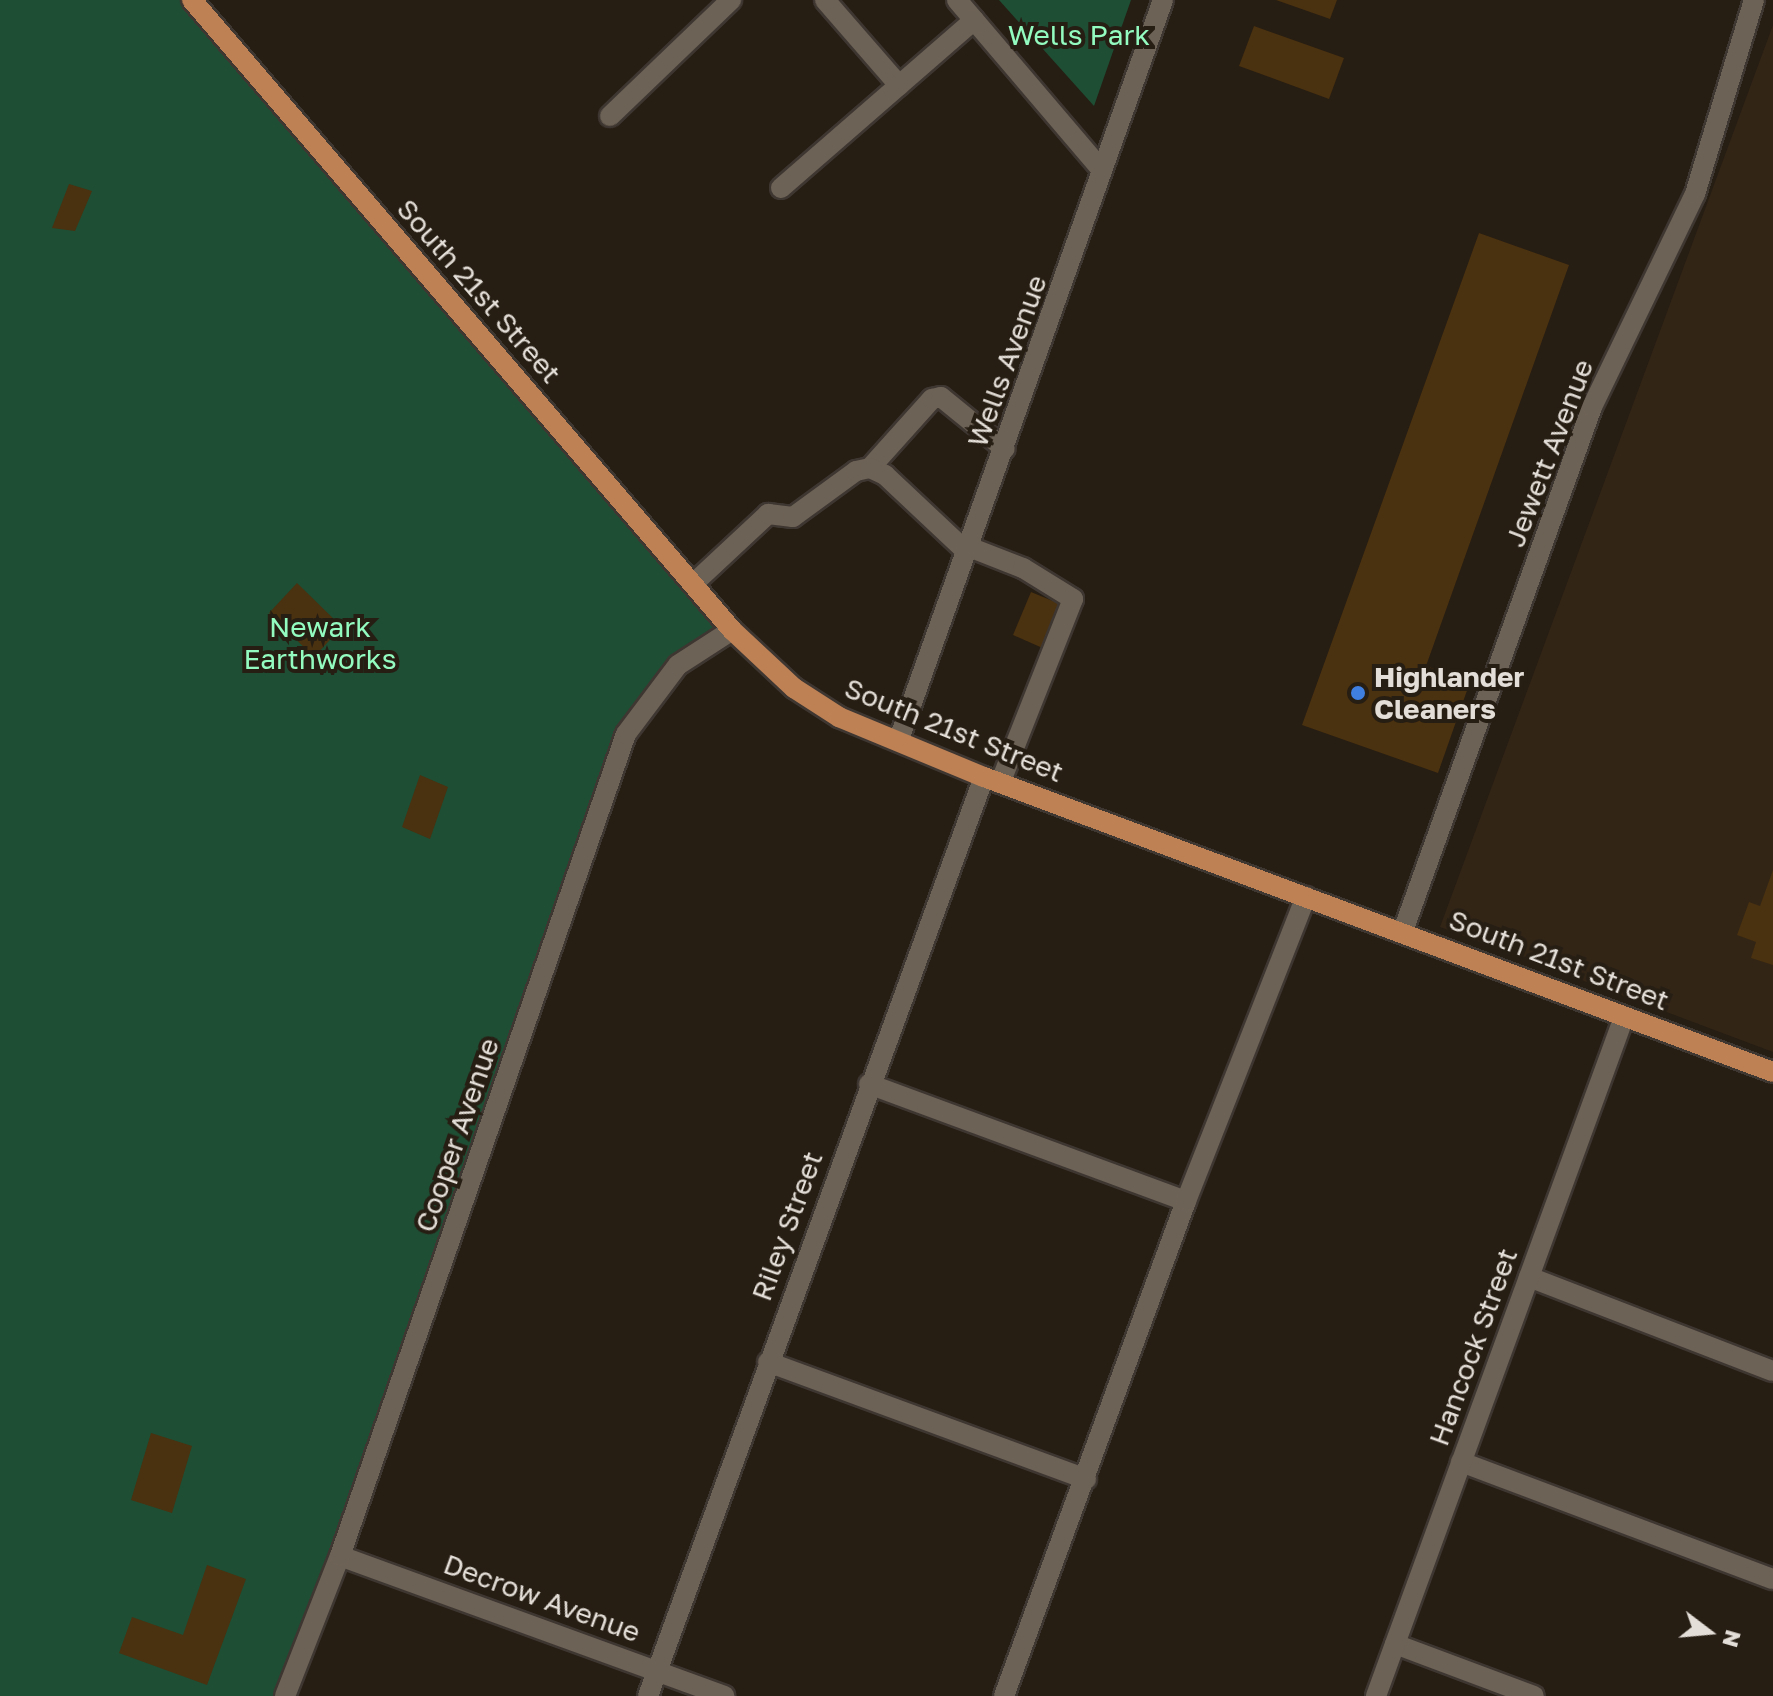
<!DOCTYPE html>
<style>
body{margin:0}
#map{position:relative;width:1773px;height:1696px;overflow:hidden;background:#261d13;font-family:"Golos Text",sans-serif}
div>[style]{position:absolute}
.built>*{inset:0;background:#322516}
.green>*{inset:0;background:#1e4e34}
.building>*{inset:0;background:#4a310f}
.roads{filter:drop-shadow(2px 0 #3e3631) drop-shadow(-2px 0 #3e3631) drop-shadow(0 2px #3e3631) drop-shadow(0 -2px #3e3631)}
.minor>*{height:20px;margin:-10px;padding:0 10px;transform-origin:10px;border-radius:10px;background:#6d6256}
.major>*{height:20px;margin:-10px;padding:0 10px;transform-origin:10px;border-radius:10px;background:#be8154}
.dots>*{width:22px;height:22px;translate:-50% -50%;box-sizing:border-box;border:4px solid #261d13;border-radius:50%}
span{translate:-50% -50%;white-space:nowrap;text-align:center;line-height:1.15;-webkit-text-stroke:8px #261d13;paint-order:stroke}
.park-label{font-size:28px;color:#93fbbf}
.street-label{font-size:28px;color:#e3ded7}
.poi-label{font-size:28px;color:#e3ded7;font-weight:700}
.left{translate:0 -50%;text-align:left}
.north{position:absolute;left:1669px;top:1592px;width:80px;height:80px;-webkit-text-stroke:6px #261d13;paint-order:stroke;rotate:106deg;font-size:22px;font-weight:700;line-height:32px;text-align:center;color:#e3ded7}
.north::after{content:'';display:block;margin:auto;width:28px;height:36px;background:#e3ded7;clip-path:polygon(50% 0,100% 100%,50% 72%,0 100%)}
</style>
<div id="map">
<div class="built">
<i style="clip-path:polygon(1773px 25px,1773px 1052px,1440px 927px)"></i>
</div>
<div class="green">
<i style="clip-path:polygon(0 0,188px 0,732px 630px,678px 665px,626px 734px,285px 1696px,0 1696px)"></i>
<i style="clip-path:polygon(999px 0,1131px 0,1094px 106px)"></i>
</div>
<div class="building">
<i style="clip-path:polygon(1276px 0,1337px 0,1330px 19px)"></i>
<i style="clip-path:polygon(1254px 26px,1344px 58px,1329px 99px,1239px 66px)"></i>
<i style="clip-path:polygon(69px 184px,92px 191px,75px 231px,52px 228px)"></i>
<i style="clip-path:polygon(1479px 233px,1569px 265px,1426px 666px,1470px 682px,1438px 773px,1302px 725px)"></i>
<i style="clip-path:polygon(297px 583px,342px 627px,314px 657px,269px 613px)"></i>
<i style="clip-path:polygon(1031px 592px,1065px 606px,1047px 650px,1013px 635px)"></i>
<i style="clip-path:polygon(420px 775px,448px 787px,430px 839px,402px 827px)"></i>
<i style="clip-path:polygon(1773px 870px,1773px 965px,1751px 958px,1756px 942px,1737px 935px,1749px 902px,1760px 906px)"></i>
<i style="clip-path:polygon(151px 1433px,192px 1446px,172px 1513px,131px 1500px)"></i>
<i style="clip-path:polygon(207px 1565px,246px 1579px,207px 1685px,119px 1653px,132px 1617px,183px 1635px)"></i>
</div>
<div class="roads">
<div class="minor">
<i style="left:825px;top:0;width:113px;rotate:49deg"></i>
<i style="left:957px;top:0;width:222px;rotate:49.6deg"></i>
<i style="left:610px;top:116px;width:168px;rotate:-43.8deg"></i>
<i style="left:781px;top:188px;width:256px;rotate:-41deg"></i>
<i style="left:870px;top:468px;width:93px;rotate:-48.1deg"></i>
<i style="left:932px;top:399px;width:9px;rotate:-13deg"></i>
<i style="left:941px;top:397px;width:82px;rotate:39.1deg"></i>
<i style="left:969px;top:547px;width:58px;rotate:21.3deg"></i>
<i style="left:1023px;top:568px;width:59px;rotate:31.8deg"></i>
<i style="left:1073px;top:599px;width:198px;rotate:111.6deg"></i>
<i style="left:693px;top:584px;width:103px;rotate:-43deg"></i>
<i style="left:768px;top:514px;width:25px;rotate:7deg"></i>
<i style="left:793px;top:517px;width:78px;rotate:-36.1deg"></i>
<i style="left:856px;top:471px;width:14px;rotate:-12deg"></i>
<i style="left:870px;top:468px;width:17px;rotate:25deg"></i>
<i style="left:885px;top:475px;width:112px;rotate:43.2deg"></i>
<i style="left:899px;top:739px;width:785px;rotate:-70.34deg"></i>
<i style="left:1403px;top:931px;width:557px;rotate:-70.17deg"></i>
<i style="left:1592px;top:407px;width:237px;rotate:-64.2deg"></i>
<i style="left:1695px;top:194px;width:203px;rotate:-73.1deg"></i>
<i style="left:869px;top:1084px;width:338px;rotate:20.3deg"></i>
<i style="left:1529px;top:1277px;width:261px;rotate:21.1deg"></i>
<i style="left:768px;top:1362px;width:339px;rotate:20.2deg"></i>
<i style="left:1461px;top:1462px;width:333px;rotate:20.6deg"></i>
<i style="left:340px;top:1556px;width:409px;rotate:20deg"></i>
<i style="left:1395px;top:1644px;width:148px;rotate:20.5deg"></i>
<i style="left:285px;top:1696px;width:150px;rotate:-68.6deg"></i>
<i style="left:340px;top:1556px;width:870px;rotate:-70.82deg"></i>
<i style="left:626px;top:734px;width:86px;rotate:-53deg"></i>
<i style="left:678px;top:665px;width:64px;rotate:-32.9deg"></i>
<i style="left:648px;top:1696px;width:978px;rotate:-69.92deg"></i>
<i style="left:1004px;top:1696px;width:527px;rotate:-69.81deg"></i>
<i style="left:1186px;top:1201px;width:327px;rotate:-68.5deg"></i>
<i style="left:1376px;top:1696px;width:723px;rotate:-69.94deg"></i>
</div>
<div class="major">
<i style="left:192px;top:0;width:830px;rotate:49.4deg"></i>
<i style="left:732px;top:630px;width:85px;rotate:43.1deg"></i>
<i style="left:794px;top:688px;width:54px;rotate:32.8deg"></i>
<i style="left:839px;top:717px;width:157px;rotate:22.5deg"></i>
<i style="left:984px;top:777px;width:842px;rotate:20.5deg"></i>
</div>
</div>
<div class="dots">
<i style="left:1358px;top:693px;background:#3f7fe0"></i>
</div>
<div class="park-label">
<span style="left:1079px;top:35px">Wells Park</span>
<span style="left:320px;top:643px">Newark<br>Earthworks</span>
</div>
<div class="street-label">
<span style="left:479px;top:291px;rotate:49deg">South 21st Street</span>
<span style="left:1007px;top:361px;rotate:-70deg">Wells Avenue</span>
<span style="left:1549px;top:453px;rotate:-69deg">Jewett Avenue</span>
<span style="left:954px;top:730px;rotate:22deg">South 21st Street</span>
<span style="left:1559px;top:960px;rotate:21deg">South 21st Street</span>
<span style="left:457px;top:1135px;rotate:-71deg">Cooper Avenue</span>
<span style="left:787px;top:1226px;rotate:-70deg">Riley Street</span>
<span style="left:1473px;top:1347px;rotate:-70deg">Hancock Street</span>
<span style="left:542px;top:1598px;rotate:20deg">Decrow Avenue</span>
</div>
<div class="poi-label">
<span class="left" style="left:1374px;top:693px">Highlander<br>Cleaners</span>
</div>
<div class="north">N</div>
</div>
